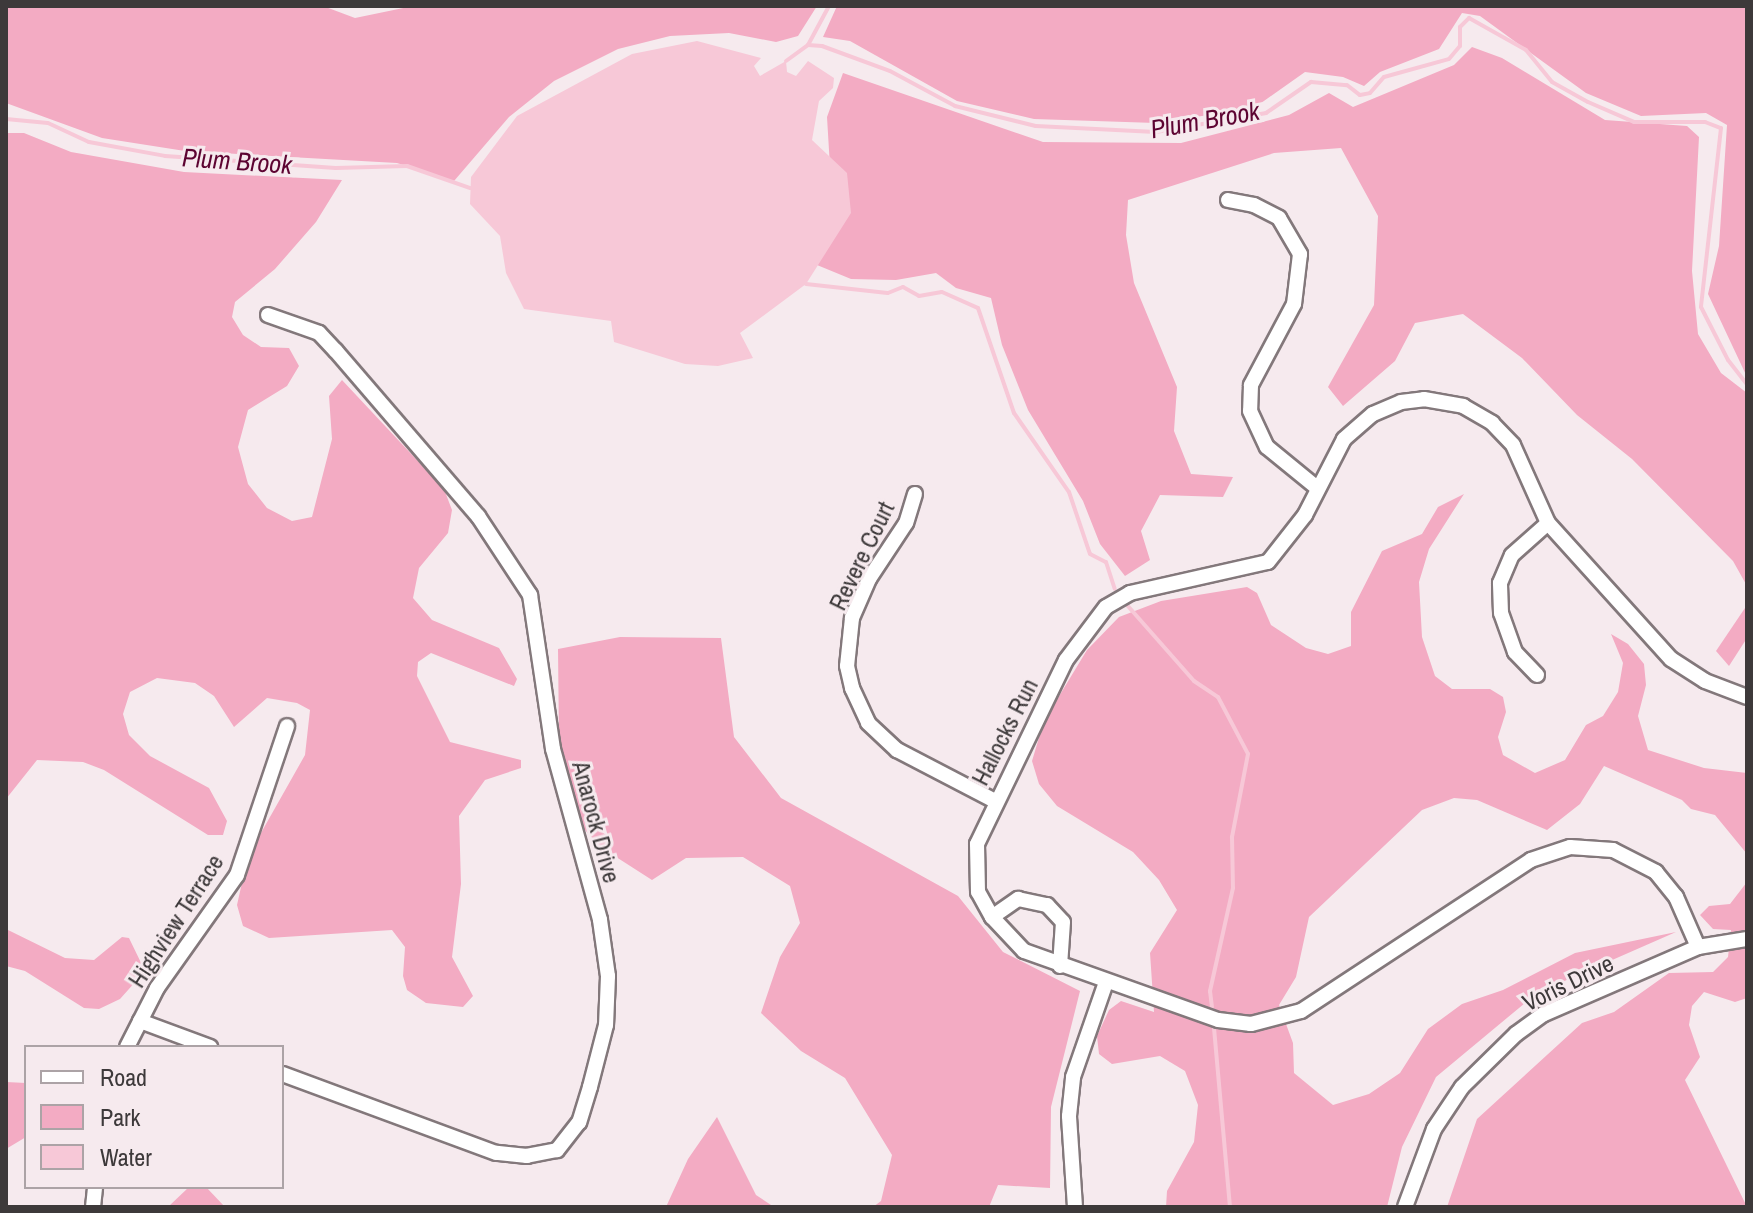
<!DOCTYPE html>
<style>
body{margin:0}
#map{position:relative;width:1753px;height:1213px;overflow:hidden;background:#f6eaee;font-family:"Archivo Narrow",sans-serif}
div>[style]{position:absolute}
.green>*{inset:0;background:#f3abc3}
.water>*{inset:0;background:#f7c8d7}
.stream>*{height:4px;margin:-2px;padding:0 2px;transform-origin:2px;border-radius:2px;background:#f7c8d7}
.roads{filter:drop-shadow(2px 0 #83787b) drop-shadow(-2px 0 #83787b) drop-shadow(0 2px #83787b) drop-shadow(0 -2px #83787b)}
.minor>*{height:14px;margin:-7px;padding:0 7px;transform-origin:7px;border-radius:7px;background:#fff}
span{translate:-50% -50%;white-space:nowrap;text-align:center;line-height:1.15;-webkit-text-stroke:6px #f6eaee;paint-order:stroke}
.street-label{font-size:24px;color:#3d393a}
.water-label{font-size:26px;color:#5d0432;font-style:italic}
.frame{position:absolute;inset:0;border:8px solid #3d393a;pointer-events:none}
.legend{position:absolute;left:24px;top:1045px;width:260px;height:144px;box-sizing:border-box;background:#f6eaee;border:2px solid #aca3a6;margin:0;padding:10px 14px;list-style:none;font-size:24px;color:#3d393a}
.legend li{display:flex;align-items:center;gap:16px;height:40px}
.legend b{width:40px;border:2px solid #aca3a6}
</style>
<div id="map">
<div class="green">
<i style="clip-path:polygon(6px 6px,323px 6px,355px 18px,413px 6px,817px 6px,798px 36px,776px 42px,729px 33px,670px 36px,618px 49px,554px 81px,509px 117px,454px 181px,397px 163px,185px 151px,102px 138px,6px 103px)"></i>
<i style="clip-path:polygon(837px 6px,1747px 6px,1747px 377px,1708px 294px,1719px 246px,1727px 125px,1706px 113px,1641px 116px,1586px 93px,1480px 16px,1462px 13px,1439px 49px,1380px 72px,1364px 86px,1343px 77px,1305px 72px,1254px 108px,1156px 123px,1034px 119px,957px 101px,850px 41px,823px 37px)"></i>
<i style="clip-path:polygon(1472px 47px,1502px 58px,1605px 120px,1687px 126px,1699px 137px,1692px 271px,1698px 334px,1721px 373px,1747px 393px,1747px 586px,1733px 561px,1632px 459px,1577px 415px,1522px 358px,1463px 314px,1415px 323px,1395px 361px,1343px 406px,1328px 387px,1374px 305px,1378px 216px,1341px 148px,1274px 153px,1128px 200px,1126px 235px,1134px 283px,1177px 387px,1174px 431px,1191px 474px,1233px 477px,1223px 497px,1160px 495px,1141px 531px,1150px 560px,1125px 576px,1100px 544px,1083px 501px,1028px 410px,1002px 345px,991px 298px,956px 288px,936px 273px,896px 280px,851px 279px,817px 265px,830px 167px,827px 117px,843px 73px,1043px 142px,1181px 143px,1289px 115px,1329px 93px,1353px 107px,1454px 65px)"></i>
<i style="clip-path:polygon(6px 133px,24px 133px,71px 152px,184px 172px,342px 180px,316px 222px,275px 269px,235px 302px,232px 317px,243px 335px,261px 347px,289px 348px,299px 366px,287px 386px,248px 410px,238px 447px,248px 484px,267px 508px,292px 521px,312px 517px,332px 439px,329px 396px,342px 380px,444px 489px,452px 510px,448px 533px,419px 568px,413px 598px,432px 620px,499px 648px,517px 679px,514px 686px,431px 653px,418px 662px,417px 676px,450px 742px,521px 760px,521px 768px,485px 780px,459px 816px,461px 884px,452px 957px,473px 996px,463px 1007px,426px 1003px,407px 990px,403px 976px,405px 947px,392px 930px,269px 938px,243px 926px,237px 905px,248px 856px,305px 755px,310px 710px,297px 703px,267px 698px,234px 727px,214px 696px,195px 683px,157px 678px,130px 692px,123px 714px,129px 735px,150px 756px,209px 788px,227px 821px,223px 835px,208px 835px,104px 770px,83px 762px,37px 760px,6px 799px)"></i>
<i style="clip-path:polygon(1464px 494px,1429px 549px,1419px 582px,1422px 637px,1435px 676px,1452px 689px,1490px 689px,1503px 697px,1506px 712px,1498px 737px,1503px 755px,1535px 773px,1565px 760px,1586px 725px,1603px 716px,1618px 692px,1623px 663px,1611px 634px,1628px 644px,1644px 664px,1646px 685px,1638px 716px,1648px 750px,1704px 768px,1747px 773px,1747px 854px,1715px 815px,1691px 809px,1682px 800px,1604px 766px,1580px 804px,1547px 830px,1477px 800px,1454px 798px,1422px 810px,1309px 917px,1296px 977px,1279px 1005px,1293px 1043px,1294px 1073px,1333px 1105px,1369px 1094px,1400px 1073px,1428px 1029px,1462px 1004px,1503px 990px,1575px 953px,1676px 932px,1537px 993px,1436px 1077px,1402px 1147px,1387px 1207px,1166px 1207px,1167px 1191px,1194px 1142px,1198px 1105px,1185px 1071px,1160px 1056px,1112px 1064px,1099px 1054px,1097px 1036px,1109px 1010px,1121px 1001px,1154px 1012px,1150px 953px,1177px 910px,1159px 880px,1133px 852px,1057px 806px,1039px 784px,1032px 761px,1044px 721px,1087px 650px,1119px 617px,1161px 601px,1247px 587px,1257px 593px,1271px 625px,1306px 648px,1328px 654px,1351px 646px,1351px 612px,1382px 551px,1422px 534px,1438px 507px)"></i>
<i style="clip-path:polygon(1747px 605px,1747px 638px,1729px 666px,1716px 651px)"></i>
<i style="clip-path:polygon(620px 637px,721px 638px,734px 737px,781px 798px,958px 896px,1003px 952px,1080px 991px,1051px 1107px,1050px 1188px,998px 1185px,989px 1207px,873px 1207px,881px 1201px,892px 1155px,845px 1078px,801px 1051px,761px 1013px,780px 957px,800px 923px,790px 886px,743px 857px,686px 858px,652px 880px,599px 846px,579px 823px,559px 741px,558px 649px)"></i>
<i style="clip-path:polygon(1747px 882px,1747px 998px,1735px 1002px,1704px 992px,1692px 1006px,1689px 1025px,1700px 1057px,1685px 1080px,1747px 1207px,1447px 1207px,1477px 1119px,1582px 1023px,1614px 1012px,1669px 973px,1713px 972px,1728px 957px,1731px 930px,1713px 929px,1700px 915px,1709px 906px,1730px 904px)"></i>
<i style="clip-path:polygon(6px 929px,65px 958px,94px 960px,122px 937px,129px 938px,145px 971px,120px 999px,99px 1009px,84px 1008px,25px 971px,6px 966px)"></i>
<i style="clip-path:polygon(6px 1082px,26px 1083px,26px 1137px,6px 1149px)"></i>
<i style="clip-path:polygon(717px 1117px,756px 1195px,774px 1207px,666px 1207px,688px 1159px)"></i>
<i style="clip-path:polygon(189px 1187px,206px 1187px,225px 1207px,168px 1207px)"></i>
</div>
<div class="water">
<i style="clip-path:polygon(697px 41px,761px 58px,754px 66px,760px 76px,786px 61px,787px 72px,796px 76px,808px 61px,834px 78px,833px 88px,819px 101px,812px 140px,847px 173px,851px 213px,806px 284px,740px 333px,753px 358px,718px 366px,685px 364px,614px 342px,611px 321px,524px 309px,506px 273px,500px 236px,470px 204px,471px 177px,517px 116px,632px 54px)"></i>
</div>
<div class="stream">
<i style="left:808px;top:45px;width:44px;rotate:-61.7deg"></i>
<i style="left:786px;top:61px;width:27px;rotate:-36deg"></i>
<i style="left:808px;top:45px;width:14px;rotate:4deg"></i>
<i style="left:822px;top:46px;width:72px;rotate:20.2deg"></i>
<i style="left:890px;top:71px;width:74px;rotate:28.3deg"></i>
<i style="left:955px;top:106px;width:83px;rotate:13.9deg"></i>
<i style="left:1036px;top:126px;width:120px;rotate:2.9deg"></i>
<i style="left:1156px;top:132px;width:112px;rotate:-9.8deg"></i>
<i style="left:1266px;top:113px;width:55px;rotate:-34.6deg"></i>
<i style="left:1311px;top:82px;width:36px;rotate:5deg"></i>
<i style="left:1347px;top:85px;width:16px;rotate:38deg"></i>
<i style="left:1360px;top:95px;width:10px;rotate:-11deg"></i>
<i style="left:1370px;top:93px;width:21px;rotate:-49deg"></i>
<i style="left:1384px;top:77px;width:67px;rotate:-15.5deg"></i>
<i style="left:1449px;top:59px;width:17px;rotate:-50deg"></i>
<i style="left:1460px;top:46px;width:19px;rotate:-90deg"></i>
<i style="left:1460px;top:27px;width:13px;rotate:-45deg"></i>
<i style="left:1469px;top:18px;width:65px;rotate:29.3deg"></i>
<i style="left:1526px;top:50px;width:41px;rotate:50.9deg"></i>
<i style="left:1552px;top:82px;width:41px;rotate:29.1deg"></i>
<i style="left:1588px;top:102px;width:50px;rotate:23.5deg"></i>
<i style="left:1634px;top:122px;width:71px"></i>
<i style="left:1705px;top:122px;width:17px;rotate:21deg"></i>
<i style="left:1721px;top:128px;width:180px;rotate:96.4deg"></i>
<i style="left:1701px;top:307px;width:59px;rotate:63deg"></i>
<i style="left:1728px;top:360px;width:31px;rotate:52deg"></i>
<i style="left:6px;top:119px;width:42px;rotate:5.4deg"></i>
<i style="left:48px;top:123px;width:45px;rotate:24.9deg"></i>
<i style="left:89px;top:142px;width:77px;rotate:10.4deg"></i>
<i style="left:165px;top:156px;width:171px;rotate:4deg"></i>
<i style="left:336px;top:168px;width:71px;rotate:-1.6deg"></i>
<i style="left:407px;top:166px;width:67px;rotate:19.2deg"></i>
<i style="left:806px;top:284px;width:82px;rotate:6.3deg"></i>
<i style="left:888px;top:293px;width:16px;rotate:-22deg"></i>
<i style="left:903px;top:287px;width:18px;rotate:29deg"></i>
<i style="left:919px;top:296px;width:23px;rotate:-10deg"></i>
<i style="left:942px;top:292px;width:39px;rotate:24deg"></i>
<i style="left:978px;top:308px;width:111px;rotate:71.1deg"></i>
<i style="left:1014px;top:413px;width:96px;rotate:55.2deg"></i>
<i style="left:1069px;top:492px;width:65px;rotate:71.3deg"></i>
<i style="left:1090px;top:554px;width:18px;rotate:27deg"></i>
<i style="left:1106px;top:562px;width:28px;rotate:72deg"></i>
<i style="left:1127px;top:605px;width:101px;rotate:48.6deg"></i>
<i style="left:1194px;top:681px;width:29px;rotate:34deg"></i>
<i style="left:1218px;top:697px;width:64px;rotate:62.2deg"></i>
<i style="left:1248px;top:754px;width:85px;rotate:100.9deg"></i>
<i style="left:1232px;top:837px;width:51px;rotate:88.9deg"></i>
<i style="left:1233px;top:888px;width:106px;rotate:102.6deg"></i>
<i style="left:1210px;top:991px;width:16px;rotate:83deg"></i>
<i style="left:1214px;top:1028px;width:180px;rotate:84.9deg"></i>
</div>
<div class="roads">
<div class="minor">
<i style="left:1228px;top:200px;width:26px;rotate:11deg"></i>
<i style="left:1254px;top:205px;width:28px;rotate:27deg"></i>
<i style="left:1279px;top:218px;width:42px;rotate:59.7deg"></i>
<i style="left:1300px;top:254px;width:50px;rotate:96.8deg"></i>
<i style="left:1294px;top:304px;width:92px;rotate:118deg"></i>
<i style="left:1251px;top:385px;width:26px;rotate:92deg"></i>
<i style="left:1250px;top:411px;width:40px;rotate:65deg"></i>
<i style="left:1267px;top:447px;width:63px;rotate:39.2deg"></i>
<i style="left:268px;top:315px;width:54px;rotate:19.4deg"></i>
<i style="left:319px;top:333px;width:25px;rotate:47deg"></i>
<i style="left:336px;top:351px;width:218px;rotate:49.3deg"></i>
<i style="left:478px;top:516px;width:95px;rotate:56.6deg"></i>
<i style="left:530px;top:595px;width:156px;rotate:81.5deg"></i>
<i style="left:553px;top:749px;width:177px;rotate:74.6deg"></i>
<i style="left:600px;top:920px;width:57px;rotate:81.9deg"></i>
<i style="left:608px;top:976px;width:49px;rotate:92.3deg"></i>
<i style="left:606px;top:1025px;width:64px;rotate:104.5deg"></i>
<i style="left:590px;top:1087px;width:37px;rotate:107deg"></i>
<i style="left:579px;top:1122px;width:36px;rotate:128deg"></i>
<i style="left:557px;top:1150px;width:31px;rotate:169deg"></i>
<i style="left:527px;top:1156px;width:31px;rotate:-174deg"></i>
<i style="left:496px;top:1153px;width:228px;rotate:-159.7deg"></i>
<i style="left:915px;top:494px;width:30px;rotate:107deg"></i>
<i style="left:906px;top:523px;width:67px;rotate:123.5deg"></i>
<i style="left:869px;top:579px;width:43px;rotate:113.6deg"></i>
<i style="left:852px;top:618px;width:48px;rotate:95.9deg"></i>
<i style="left:847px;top:666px;width:23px;rotate:77deg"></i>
<i style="left:852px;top:688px;width:38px;rotate:65deg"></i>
<i style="left:868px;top:723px;width:40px;rotate:43deg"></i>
<i style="left:897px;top:750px;width:110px;rotate:27.5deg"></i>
<i style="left:1537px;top:675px;width:32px;rotate:-134deg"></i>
<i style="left:1515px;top:652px;width:41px;rotate:-109.7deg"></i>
<i style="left:1501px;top:613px;width:30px;rotate:-92deg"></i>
<i style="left:1500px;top:583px;width:30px;rotate:-67deg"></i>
<i style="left:1512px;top:555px;width:48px;rotate:-41.6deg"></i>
<i style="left:992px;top:917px;width:32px;rotate:-35deg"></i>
<i style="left:1018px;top:899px;width:30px;rotate:12deg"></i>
<i style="left:1047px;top:905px;width:23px;rotate:47deg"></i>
<i style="left:1063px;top:922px;width:44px;rotate:93.9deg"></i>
<i style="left:1698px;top:947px;width:55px;rotate:-113.7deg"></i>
<i style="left:1676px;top:897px;width:32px;rotate:-129deg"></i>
<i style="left:1656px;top:872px;width:48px;rotate:-152.9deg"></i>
<i style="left:1613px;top:850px;width:43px;rotate:-176deg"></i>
<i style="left:1570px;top:847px;width:41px;rotate:161.6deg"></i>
<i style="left:1531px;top:860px;width:275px;rotate:146.7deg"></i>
<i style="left:1301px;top:1011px;width:52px;rotate:165.4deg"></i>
<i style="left:1251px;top:1024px;width:33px;rotate:-173deg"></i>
<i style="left:1218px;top:1020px;width:206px;rotate:-160.4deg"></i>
<i style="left:1024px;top:951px;width:47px;rotate:-133.3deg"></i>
<i style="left:992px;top:917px;width:29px;rotate:-119deg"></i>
<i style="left:978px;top:892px;width:48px;rotate:-91.2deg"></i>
<i style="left:977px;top:844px;width:204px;rotate:-64.2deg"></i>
<i style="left:1066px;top:660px;width:66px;rotate:-53deg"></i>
<i style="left:1106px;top:607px;width:28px;rotate:-30deg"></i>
<i style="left:1130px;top:593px;width:141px;rotate:-12.7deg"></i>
<i style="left:1268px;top:562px;width:60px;rotate:-51.8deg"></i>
<i style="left:1305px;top:515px;width:85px;rotate:-62.8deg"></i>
<i style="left:1344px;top:439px;width:38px;rotate:-41deg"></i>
<i style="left:1373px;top:414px;width:30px;rotate:-23deg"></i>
<i style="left:1401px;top:402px;width:23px;rotate:-7deg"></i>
<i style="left:1424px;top:399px;width:40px;rotate:10deg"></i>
<i style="left:1463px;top:406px;width:34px;rotate:30deg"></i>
<i style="left:1492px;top:423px;width:30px;rotate:46deg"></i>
<i style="left:1513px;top:445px;width:85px;rotate:65.8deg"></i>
<i style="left:1548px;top:523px;width:183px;rotate:47.9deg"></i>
<i style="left:1671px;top:659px;width:40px;rotate:32.9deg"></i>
<i style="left:1705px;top:681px;width:45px;rotate:20.9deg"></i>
<i style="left:140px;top:1021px;width:75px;rotate:20.4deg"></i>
<i style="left:127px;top:1047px;width:66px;rotate:-63deg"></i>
<i style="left:157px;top:988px;width:138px;rotate:-54.7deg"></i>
<i style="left:237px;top:875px;width:157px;rotate:-71.4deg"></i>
<i style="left:93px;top:1207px;width:20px;rotate:-84deg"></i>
<i style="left:1075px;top:1207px;width:91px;rotate:-93.8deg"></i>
<i style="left:1069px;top:1116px;width:39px;rotate:-84deg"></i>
<i style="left:1073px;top:1077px;width:101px;rotate:-70.8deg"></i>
<i style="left:1405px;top:1207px;width:83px;rotate:-69.6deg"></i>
<i style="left:1434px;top:1129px;width:50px;rotate:-56.3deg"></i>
<i style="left:1462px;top:1087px;width:76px;rotate:-44.5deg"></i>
<i style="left:1516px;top:1034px;width:34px;rotate:-36deg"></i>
<i style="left:1544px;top:1014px;width:168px;rotate:-23.5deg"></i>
<i style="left:1698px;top:947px;width:50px;rotate:-9.3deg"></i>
</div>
</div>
<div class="street-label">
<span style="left:862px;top:556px;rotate:-64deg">Revere Court</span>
<span style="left:1005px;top:732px;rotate:-63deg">Hallocks Run</span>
<span style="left:596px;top:822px;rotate:75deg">Anarock Drive</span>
<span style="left:176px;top:921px;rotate:-57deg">Highview Terrace</span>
<span style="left:1568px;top:983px;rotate:-26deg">Voris Drive</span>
</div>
<div class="water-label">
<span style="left:1205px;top:120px;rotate:-10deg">Plum Brook</span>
<span style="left:237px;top:161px;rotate:4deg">Plum Brook</span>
</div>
<div class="frame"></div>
<ul class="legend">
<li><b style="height:10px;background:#fff"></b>Road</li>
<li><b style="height:22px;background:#f3abc3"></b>Park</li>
<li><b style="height:22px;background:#f7c8d7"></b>Water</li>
</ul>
</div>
